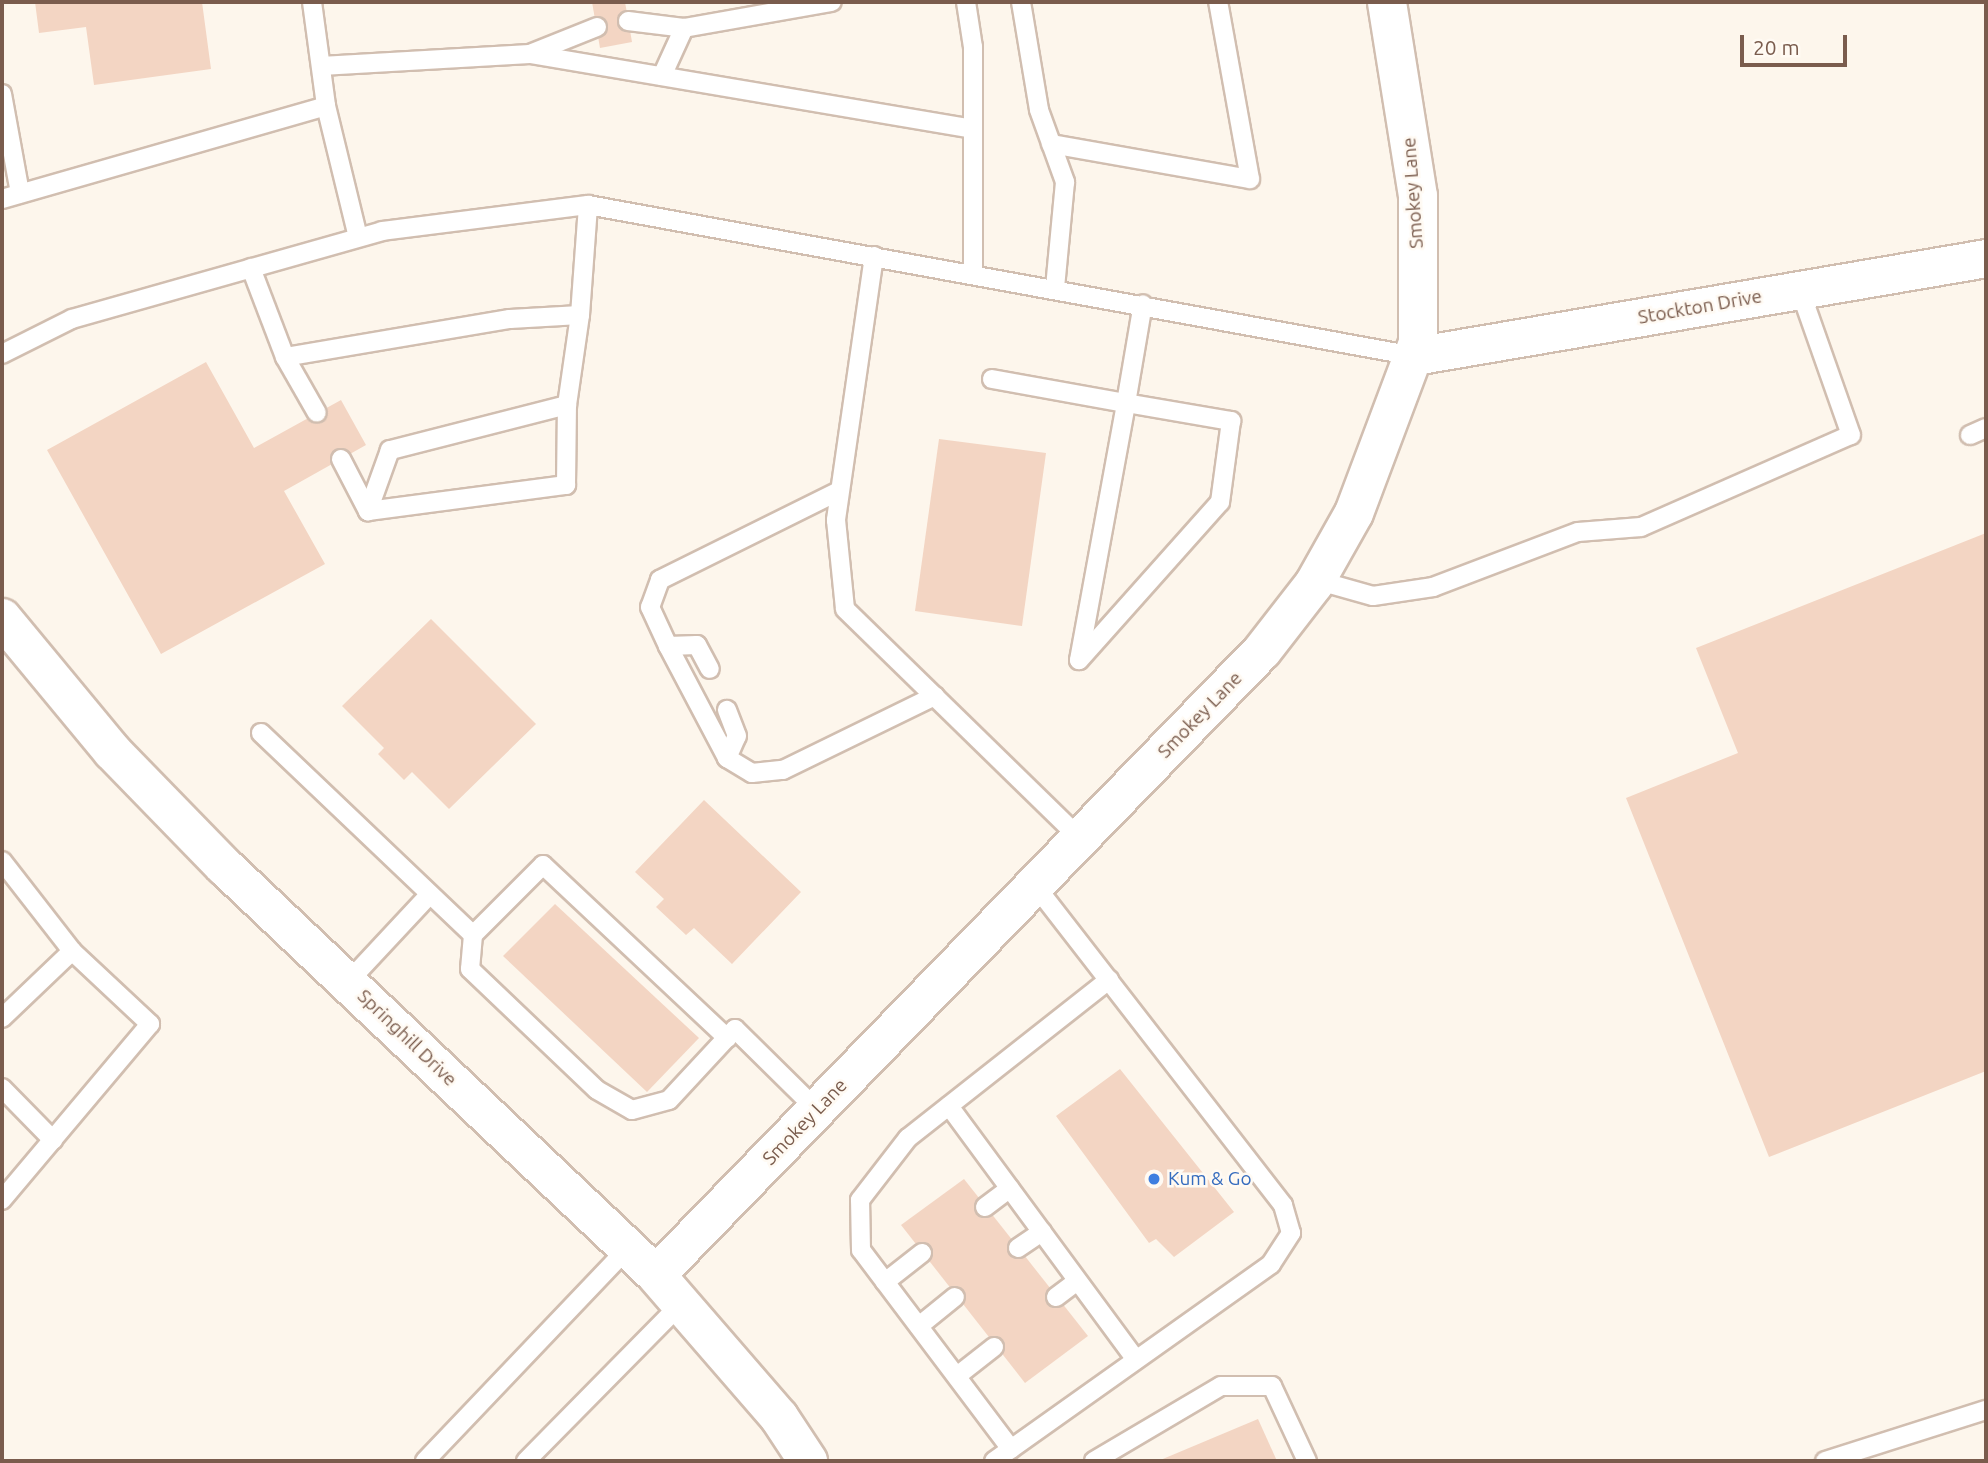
<!DOCTYPE html>
<style>
body{margin:0}
#map{position:relative;width:1988px;height:1463px;overflow:hidden;background:#fdf6ec;font-family:Ubuntu,sans-serif}
div>[style]{position:absolute}
.building>*{inset:0;background:#f3d5c3}
.roads{filter:drop-shadow(2px 0 #d1beb0) drop-shadow(-2px 0 #d1beb0) drop-shadow(0 2px #d1beb0) drop-shadow(0 -2px #d1beb0)}
.lane>*{height:18px;margin:-9px;padding:0 9px;transform-origin:9px;border-radius:9px;background:#fff}
.street>*{height:37px;margin:-18.5px;padding:0 18.5px;transform-origin:18.5px;border-radius:18.5px;background:#fff}
.secondary>*{height:38px;margin:-19px;padding:0 19px;transform-origin:19px;border-radius:19px;background:#fff}
.dots>*{width:19px;height:19px;translate:-50% -50%;box-sizing:border-box;border:4px solid #fffaf3;border-radius:50%}
span{translate:-50% -50%;white-space:nowrap;text-align:center;line-height:1.15;-webkit-text-stroke:5px #fffaf3;paint-order:stroke}
.street-label{font-size:19px;color:#7a5c4d}
.shop-label{font-size:19px;color:#366cbe}
.left{translate:0 -50%;text-align:left}
.frame{position:absolute;inset:0;border:4px solid #7a5c4d;pointer-events:none}
.scale{position:absolute;left:1740px;top:35px;width:107px;height:32px;box-sizing:border-box;border:4px solid #7a5c4d;border-top:0;padding-left:9px;font-size:21px;line-height:24px;white-space:nowrap;color:#7a5c4d;-webkit-text-stroke:5px #fffaf3;paint-order:stroke}
</style>
<div id="map">
<div class="building">
<i style="clip-path:polygon(35px 2px,202px 2px,211px 69px,94px 85px,86px 27px,39px 33px)"></i>
<i style="clip-path:polygon(592px 2px,625px 2px,632px 42px,600px 48px)"></i>
<i style="clip-path:polygon(206px 362px,254px 448px,341px 400px,366px 445px,284px 491px,325px 564px,161px 654px,47px 450px)"></i>
<i style="clip-path:polygon(939px 439px,1046px 453px,1022px 626px,915px 611px)"></i>
<i style="clip-path:polygon(1986px 533px,1986px 1071px,1769px 1157px,1626px 798px,1738px 753px,1696px 648px)"></i>
<i style="clip-path:polygon(431px 619px,536px 724px,449px 809px,412px 772px,404px 780px,378px 754px,384px 748px,342px 706px)"></i>
<i style="clip-path:polygon(704px 800px,801px 892px,732px 964px,694px 928px,686px 935px,656px 907px,664px 899px,635px 872px)"></i>
<i style="clip-path:polygon(555px 904px,699px 1038px,647px 1092px,503px 956px)"></i>
<i style="clip-path:polygon(1120px 1069px,1234px 1212px,1174px 1257px,1156px 1239px,1149px 1243px,1056px 1116px)"></i>
<i style="clip-path:polygon(964px 1179px,1088px 1336px,1025px 1383px,901px 1225px)"></i>
<i style="clip-path:polygon(1258px 1419px,1277px 1461px,1158px 1461px)"></i>
</div>
<div class="roads">
<div class="lane">
<i style="left:312px;top:2px;width:105px;rotate:82.3deg"></i>
<i style="left:326px;top:106px;width:135px;rotate:76.3deg"></i>
<i style="left:966px;top:2px;width:46px;rotate:81.2deg"></i>
<i style="left:973px;top:47px;width:226px;rotate:90deg"></i>
<i style="left:1021px;top:2px;width:109px;rotate:80.5deg"></i>
<i style="left:1039px;top:110px;width:77px;rotate:70.1deg"></i>
<i style="left:1065px;top:182px;width:106px;rotate:95.4deg"></i>
<i style="left:628px;top:21px;width:56px;rotate:7.1deg"></i>
<i style="left:532px;top:53px;width:70px;rotate:-21.8deg"></i>
<i style="left:321px;top:66px;width:209px;rotate:-3.3deg"></i>
<i style="left:530px;top:54px;width:449px;rotate:9.6deg"></i>
<i style="left:662px;top:76px;width:53px;rotate:-65.4deg"></i>
<i style="left:684px;top:28px;width:150px;rotate:-10deg"></i>
<i style="left:2px;top:94px;width:101px;rotate:79.7deg"></i>
<i style="left:1051px;top:144px;width:202px;rotate:10deg"></i>
<i style="left:1250px;top:179px;width:180px;rotate:-100.2deg"></i>
<i style="left:2px;top:199px;width:337px;rotate:-16deg"></i>
<i style="left:874px;top:256px;width:267px;rotate:98.2deg"></i>
<i style="left:836px;top:520px;width:89px;rotate:84.2deg"></i>
<i style="left:845px;top:609px;width:330px;rotate:44.3deg"></i>
<i style="left:251px;top:268px;width:95px;rotate:69.1deg"></i>
<i style="left:285px;top:357px;width:228px;rotate:-9.6deg"></i>
<i style="left:510px;top:319px;width:70px;rotate:-3.3deg"></i>
<i style="left:580px;top:315px;width:91px;rotate:98.2deg"></i>
<i style="left:567px;top:405px;width:183px;rotate:165.7deg"></i>
<i style="left:390px;top:450px;width:65px;rotate:109.8deg"></i>
<i style="left:368px;top:511px;width:200px;rotate:-7.5deg"></i>
<i style="left:566px;top:485px;width:80px;rotate:-89.3deg"></i>
<i style="left:580px;top:315px;width:110px;rotate:-85.8deg"></i>
<i style="left:2px;top:354px;width:78px;rotate:-26.6deg"></i>
<i style="left:72px;top:319px;width:322px;rotate:-15.8deg"></i>
<i style="left:382px;top:231px;width:208px;rotate:-7.2deg"></i>
<i style="left:588px;top:205px;width:840px;rotate:10.36deg"></i>
<i style="left:285px;top:357px;width:64px;rotate:60.3deg"></i>
<i style="left:992px;top:379px;width:136px;rotate:10.2deg"></i>
<i style="left:1126px;top:403px;width:107px;rotate:9.7deg"></i>
<i style="left:1231px;top:421px;width:82px;rotate:97.7deg"></i>
<i style="left:1220px;top:502px;width:212px;rotate:131.7deg"></i>
<i style="left:1079px;top:660px;width:261px;rotate:-79.6deg"></i>
<i style="left:1126px;top:403px;width:100px;rotate:-80.3deg"></i>
<i style="left:1970px;top:435px;width:17px;rotate:-24deg"></i>
<i style="left:341px;top:459px;width:59px;rotate:62.6deg"></i>
<i style="left:839px;top:491px;width:200px;rotate:153.6deg"></i>
<i style="left:660px;top:580px;width:29px;rotate:110deg"></i>
<i style="left:650px;top:607px;width:43px;rotate:65.2deg"></i>
<i style="left:668px;top:646px;width:127px;rotate:62.2deg"></i>
<i style="left:727px;top:758px;width:29px;rotate:31deg"></i>
<i style="left:752px;top:773px;width:31px;rotate:-6deg"></i>
<i style="left:783px;top:770px;width:169px;rotate:-26deg"></i>
<i style="left:1316px;top:580px;width:59px;rotate:15.7deg"></i>
<i style="left:1373px;top:596px;width:61px;rotate:-8.5deg"></i>
<i style="left:1433px;top:587px;width:155px;rotate:-20.8deg"></i>
<i style="left:1578px;top:532px;width:63px;rotate:-4.5deg"></i>
<i style="left:1641px;top:527px;width:229px;rotate:-23.7deg"></i>
<i style="left:1851px;top:435px;width:154px;rotate:-109.4deg"></i>
<i style="left:668px;top:646px;width:29px;rotate:-2deg"></i>
<i style="left:697px;top:645px;width:27px;rotate:62deg"></i>
<i style="left:261px;top:733px;width:293px;rotate:43.6deg"></i>
<i style="left:473px;top:935px;width:34px;rotate:95deg"></i>
<i style="left:470px;top:969px;width:175px;rotate:43.6deg"></i>
<i style="left:597px;top:1090px;width:40px;rotate:29.7deg"></i>
<i style="left:632px;top:1110px;width:38px;rotate:-15deg"></i>
<i style="left:669px;top:1100px;width:97px;rotate:-47.1deg"></i>
<i style="left:735px;top:1029px;width:115px;rotate:44.6deg"></i>
<i style="left:727px;top:758px;width:24px;rotate:-66deg"></i>
<i style="left:737px;top:736px;width:28px;rotate:-111deg"></i>
<i style="left:2px;top:861px;width:114px;rotate:52.1deg"></i>
<i style="left:72px;top:951px;width:107px;rotate:43.1deg"></i>
<i style="left:150px;top:1024px;width:230px;rotate:130.1deg"></i>
<i style="left:473px;top:935px;width:99px;rotate:-45deg"></i>
<i style="left:543px;top:865px;width:253px;rotate:43.2deg"></i>
<i style="left:348px;top:982px;width:120px;rotate:-47deg"></i>
<i style="left:2px;top:1018px;width:97px;rotate:-43.7deg"></i>
<i style="left:2px;top:1088px;width:73px;rotate:45.6deg"></i>
<i style="left:949px;top:1106px;width:315px;rotate:53.6deg"></i>
<i style="left:985px;top:1207px;width:31px;rotate:-37deg"></i>
<i style="left:1018px;top:1248px;width:29px;rotate:-34deg"></i>
<i style="left:885px;top:1282px;width:47px;rotate:-38.1deg"></i>
<i style="left:1056px;top:1297px;width:26px;rotate:-37deg"></i>
<i style="left:919px;top:1326px;width:46px;rotate:-38.9deg"></i>
<i style="left:957px;top:1376px;width:47px;rotate:-38.1deg"></i>
<i style="left:1011px;top:1449px;width:249px;rotate:-127deg"></i>
<i style="left:861px;top:1250px;width:50px;rotate:-91.1deg"></i>
<i style="left:860px;top:1200px;width:78px;rotate:-52.3deg"></i>
<i style="left:908px;top:1138px;width:256px;rotate:-38.2deg"></i>
<i style="left:425px;top:1461px;width:294px;rotate:-46.4deg"></i>
<i style="left:526px;top:1461px;width:222px;rotate:-45.4deg"></i>
<i style="left:994px;top:1461px;width:340px;rotate:-35.4deg"></i>
<i style="left:1271px;top:1264px;width:37px;rotate:-57deg"></i>
<i style="left:1291px;top:1233px;width:29px;rotate:-106deg"></i>
<i style="left:1283px;top:1205px;width:405px;rotate:-127.8deg"></i>
<i style="left:1094px;top:1461px;width:147px;rotate:-30.6deg"></i>
<i style="left:1221px;top:1386px;width:51px"></i>
<i style="left:1272px;top:1386px;width:83px;rotate:65deg"></i>
<i style="left:1825px;top:1461px;width:169px;rotate:-17.6deg"></i>
</div>
<div class="street">
<i style="left:1414px;top:356px;width:580px;rotate:-9.72deg"></i>
</div>
<div class="secondary">
<i style="left:2px;top:618px;width:173px;rotate:50.4deg"></i>
<i style="left:112px;top:751px;width:161px;rotate:45.8deg"></i>
<i style="left:224px;top:866px;width:595px;rotate:43.43deg"></i>
<i style="left:656px;top:1275px;width:188px;rotate:49.1deg"></i>
<i style="left:779px;top:1417px;width:53px;rotate:56.6deg"></i>
<i style="left:656px;top:1275px;width:870px;rotate:-45.84deg"></i>
<i style="left:1262px;top:651px;width:85px;rotate:-52.2deg"></i>
<i style="left:1314px;top:584px;width:81px;rotate:-60.6deg"></i>
<i style="left:1354px;top:513px;width:182px;rotate:-69.4deg"></i>
<i style="left:1418px;top:343px;width:147px;rotate:-90deg"></i>
<i style="left:1418px;top:196px;width:196px;rotate:-99.1deg"></i>
</div>
</div>
<div class="dots">
<i style="left:1154px;top:1179px;background:#3f7fe0"></i>
</div>
<div class="street-label">
<span style="left:1413px;top:193px;rotate:-94deg">Smokey Lane</span>
<span style="left:1700px;top:307px;rotate:-10deg">Stockton Drive</span>
<span style="left:1200px;top:715px;rotate:-46deg">Smokey Lane</span>
<span style="left:407px;top:1038px;rotate:44deg">Springhill Drive</span>
<span style="left:805px;top:1122px;rotate:-46deg">Smokey Lane</span>
</div>
<div class="shop-label">
<span class="left" style="left:1168px;top:1179px">Kum &amp; Go</span>
</div>
<div class="frame"></div>
<div class="scale">20 m</div>
</div>
